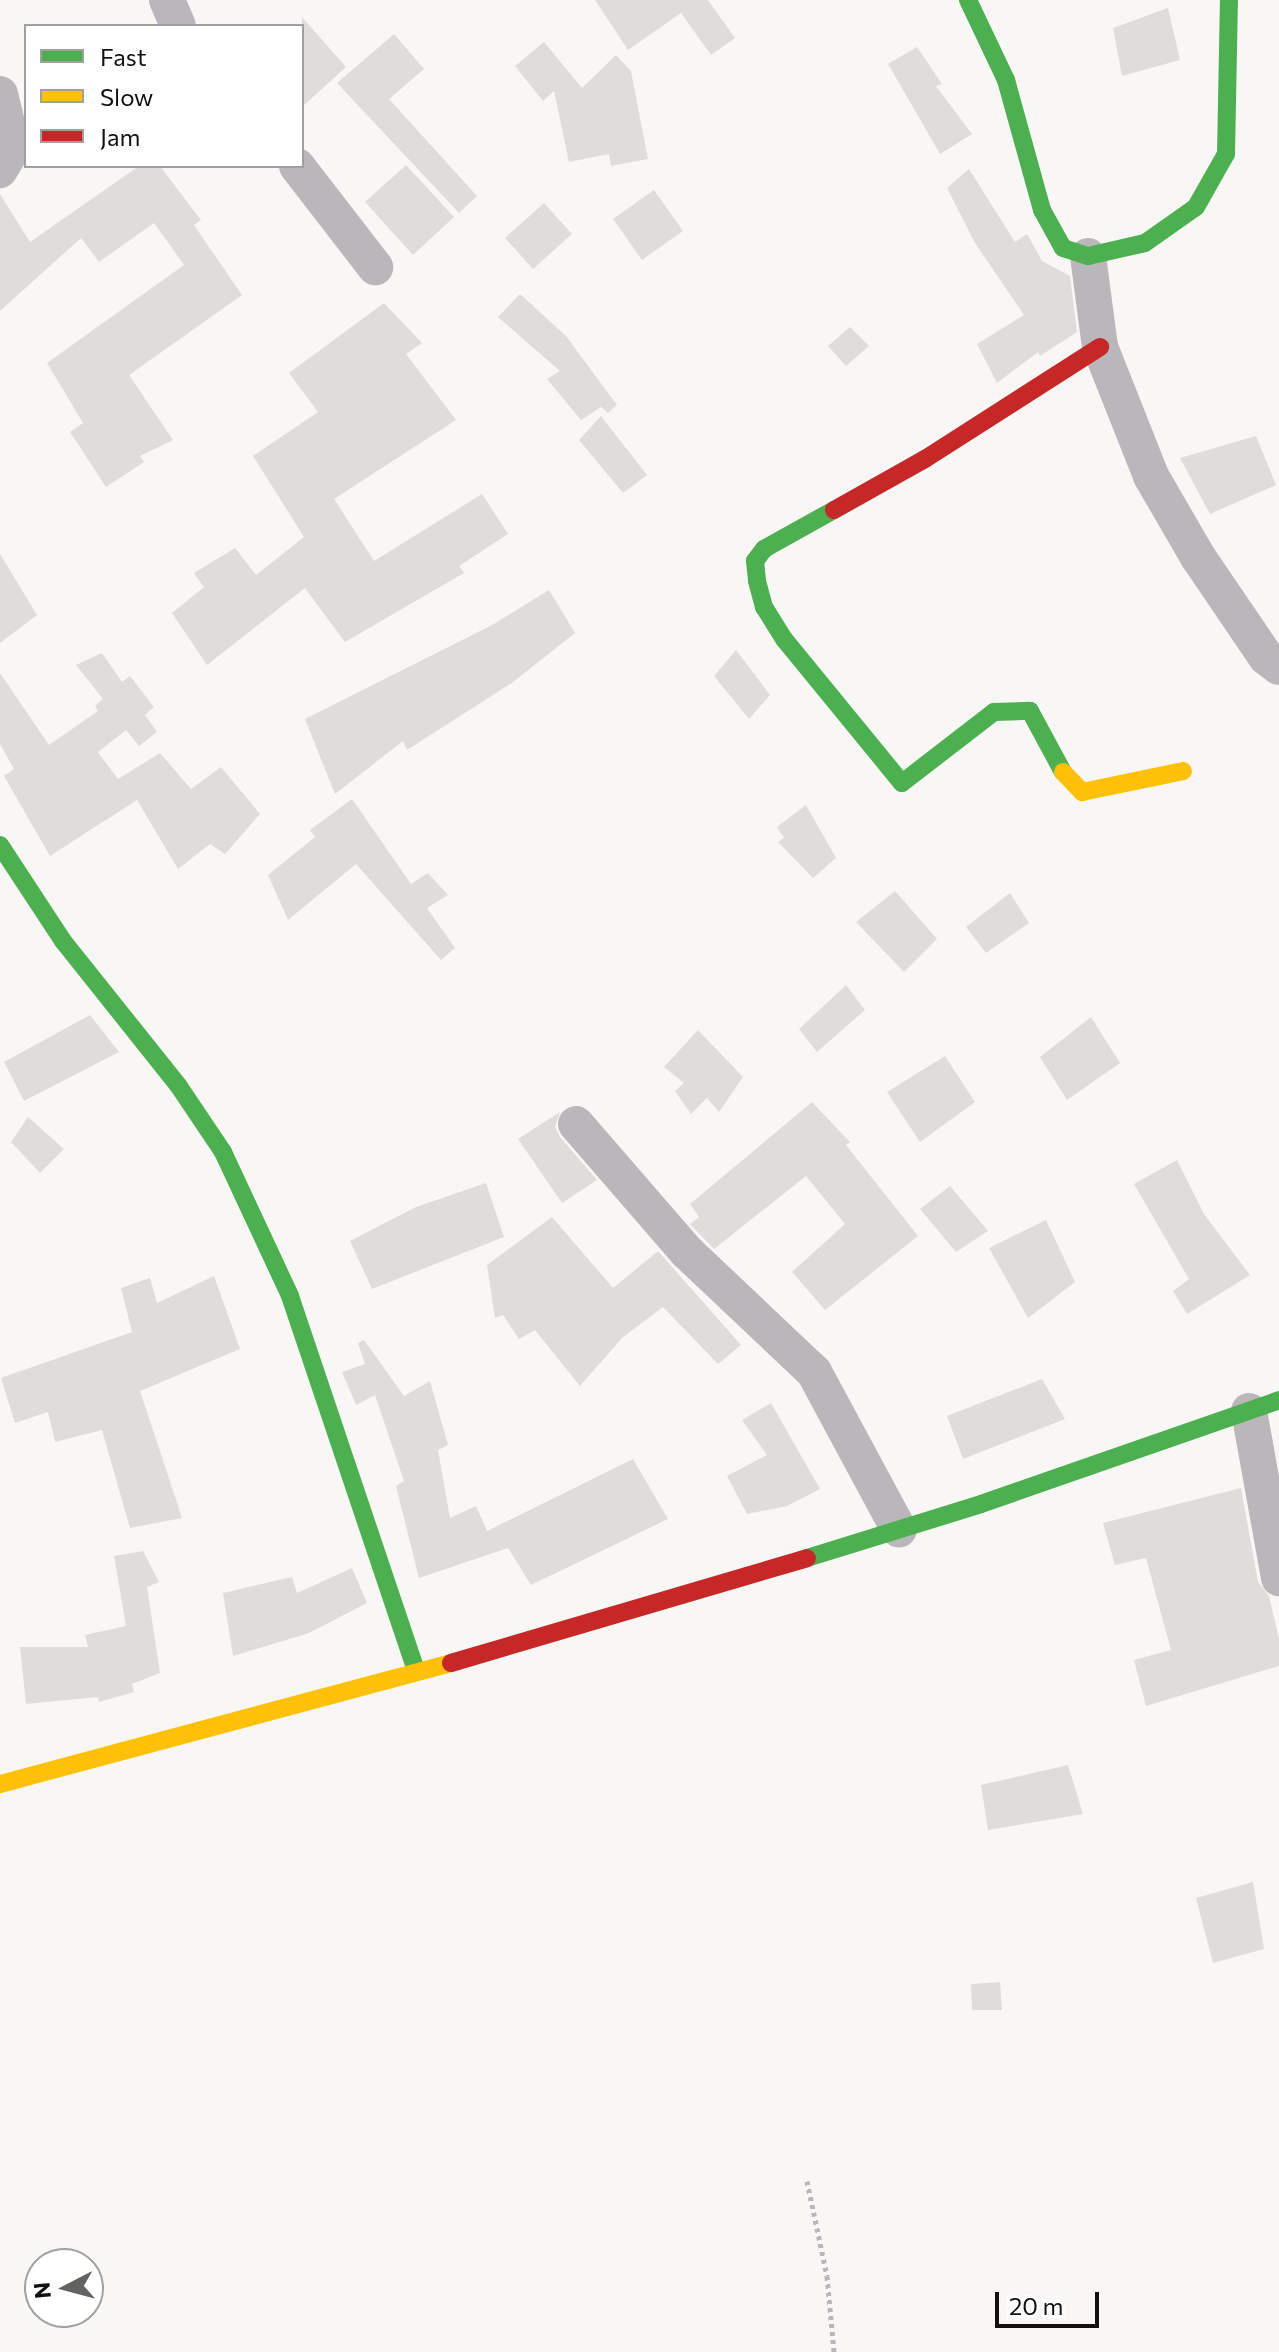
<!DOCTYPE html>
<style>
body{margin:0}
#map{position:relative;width:1279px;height:2352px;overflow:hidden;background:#f9f7f5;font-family:Commissioner,sans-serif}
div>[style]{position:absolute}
.building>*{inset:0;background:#dedddc}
.path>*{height:5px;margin-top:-2.5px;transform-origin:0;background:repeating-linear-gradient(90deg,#b8b6b8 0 4px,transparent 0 8px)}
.street>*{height:36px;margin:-18px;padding:0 18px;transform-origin:18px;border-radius:18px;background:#bab7ba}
.fast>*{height:18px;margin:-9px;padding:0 9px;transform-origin:9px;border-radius:9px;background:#4caf50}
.slow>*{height:18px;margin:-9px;padding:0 9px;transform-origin:9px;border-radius:9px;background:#ffc107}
.jam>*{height:18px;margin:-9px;padding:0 9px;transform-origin:9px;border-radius:9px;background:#c62828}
span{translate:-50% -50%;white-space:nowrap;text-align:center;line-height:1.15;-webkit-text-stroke:8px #fff;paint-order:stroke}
.legend{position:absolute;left:24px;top:24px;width:280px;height:144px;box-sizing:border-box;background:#fff;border:2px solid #a0a09f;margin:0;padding:10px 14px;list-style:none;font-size:24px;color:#121110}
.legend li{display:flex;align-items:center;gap:16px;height:40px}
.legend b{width:40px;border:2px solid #a0a09f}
.north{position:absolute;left:24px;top:2248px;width:80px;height:80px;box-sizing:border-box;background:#fff;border:2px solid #a0a09f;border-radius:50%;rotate:264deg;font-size:22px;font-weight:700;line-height:32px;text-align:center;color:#121110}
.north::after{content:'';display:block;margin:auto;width:28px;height:36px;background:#636260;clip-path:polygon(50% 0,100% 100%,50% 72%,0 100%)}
.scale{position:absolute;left:995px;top:2292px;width:104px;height:36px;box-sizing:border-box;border:4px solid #121110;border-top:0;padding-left:10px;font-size:24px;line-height:28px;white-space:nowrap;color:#121110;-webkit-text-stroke:6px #fff;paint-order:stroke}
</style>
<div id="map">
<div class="building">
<i style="clip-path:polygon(595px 0,708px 0,735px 38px,711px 55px,681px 13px,628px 50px)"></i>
<i style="clip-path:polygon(1168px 8px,1180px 60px,1122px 76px,1113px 28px)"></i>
<i style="clip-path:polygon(302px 17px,346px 67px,302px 107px)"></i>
<i style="clip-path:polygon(394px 34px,424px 69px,389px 99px,477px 196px,459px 213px,337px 83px)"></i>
<i style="clip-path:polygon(544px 42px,582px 88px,616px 55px,631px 71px,648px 159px,611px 166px,609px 154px,569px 162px,554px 91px,543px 101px,515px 66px)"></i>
<i style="clip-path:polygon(917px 47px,942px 84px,936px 86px,972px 134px,940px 154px,888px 64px)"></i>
<i style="clip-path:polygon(406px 165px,454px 217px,413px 255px,365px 202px)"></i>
<i style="clip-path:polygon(139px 166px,160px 166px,201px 220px,194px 225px,242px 295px,129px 375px,173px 440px,140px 456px,144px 462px,106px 487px,70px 432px,83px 423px,47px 363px,184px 265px,154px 223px,99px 262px,81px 238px,0 311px,0 194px,30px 242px)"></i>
<i style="clip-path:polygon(969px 169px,1015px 242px,1027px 234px,1042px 261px,1070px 276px,1077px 332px,1040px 356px,1038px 352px,997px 383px,977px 344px,1024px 315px,975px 243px,947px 188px)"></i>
<i style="clip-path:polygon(654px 190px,683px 231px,642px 260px,613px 219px)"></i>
<i style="clip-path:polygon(544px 203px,572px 234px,533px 269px,505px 238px)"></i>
<i style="clip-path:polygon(520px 294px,566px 336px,617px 405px,608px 413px,601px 407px,581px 420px,547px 379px,560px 371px,498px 317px)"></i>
<i style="clip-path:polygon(384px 303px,422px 343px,406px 354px,456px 420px,334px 499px,374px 561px,482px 494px,508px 534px,459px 566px,464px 573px,345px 642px,305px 588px,207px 665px,172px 613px,204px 587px,194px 573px,235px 548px,256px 575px,304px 537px,253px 456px,318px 412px,289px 373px)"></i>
<i style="clip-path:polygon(850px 327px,869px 346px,846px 366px,828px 346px)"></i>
<i style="clip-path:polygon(601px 416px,647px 475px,623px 493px,579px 440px)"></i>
<i style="clip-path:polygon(1256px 436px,1276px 485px,1210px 514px,1180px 458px)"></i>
<i style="clip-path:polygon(0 554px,37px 615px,0 643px)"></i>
<i style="clip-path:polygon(549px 590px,575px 633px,513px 682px,407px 750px,403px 741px,335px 794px,305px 719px,494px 624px)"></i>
<i style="clip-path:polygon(736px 650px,770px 695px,749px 719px,714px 676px)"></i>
<i style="clip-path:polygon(102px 653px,122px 682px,130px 676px,154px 707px,145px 715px,157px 732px,139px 746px,126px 730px,98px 752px,118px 779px,160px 753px,191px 789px,221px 767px,260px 814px,225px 854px,210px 844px,178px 869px,137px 800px,50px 856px,4px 776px,14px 769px,0 744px,0 673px,49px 745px,98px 711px,95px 706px,103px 699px,76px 665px)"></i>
<i style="clip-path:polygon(352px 799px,411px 884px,428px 873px,448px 895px,427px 908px,455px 948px,441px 960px,356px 864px,288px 920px,268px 875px,315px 837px,310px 830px)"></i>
<i style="clip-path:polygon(806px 805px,836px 858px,813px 878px,778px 842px,784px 838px,777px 827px)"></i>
<i style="clip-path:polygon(895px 891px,937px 939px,904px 972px,856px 922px)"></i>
<i style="clip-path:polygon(1010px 893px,1029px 923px,986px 953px,966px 927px)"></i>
<i style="clip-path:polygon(846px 985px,865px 1010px,817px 1052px,799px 1029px)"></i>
<i style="clip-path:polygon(90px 1015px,119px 1052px,24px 1101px,4px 1062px)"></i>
<i style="clip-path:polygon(1091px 1017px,1120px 1063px,1067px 1100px,1040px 1057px)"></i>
<i style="clip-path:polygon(698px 1030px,743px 1077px,719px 1112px,707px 1098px,691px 1114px,675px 1091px,684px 1083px,664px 1067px)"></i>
<i style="clip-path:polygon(945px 1056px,975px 1102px,920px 1142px,887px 1092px)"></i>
<i style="clip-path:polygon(812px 1102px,850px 1142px,846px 1145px,918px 1236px,825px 1310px,792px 1272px,845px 1224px,806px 1176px,714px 1249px,690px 1224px,699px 1217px,690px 1204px)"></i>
<i style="clip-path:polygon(560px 1112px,555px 1127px,560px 1137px,597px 1180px,562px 1203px,518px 1139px)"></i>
<i style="clip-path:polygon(28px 1117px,64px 1149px,40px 1173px,11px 1142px)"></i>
<i style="clip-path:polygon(1177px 1160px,1204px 1214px,1250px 1275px,1187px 1314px,1173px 1291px,1189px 1279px,1134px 1184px)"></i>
<i style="clip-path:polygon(486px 1183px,504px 1237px,372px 1289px,350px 1241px,416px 1207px)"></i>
<i style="clip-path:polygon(950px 1186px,988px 1231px,956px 1252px,920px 1209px)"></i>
<i style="clip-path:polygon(552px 1217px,613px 1288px,658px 1251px,741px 1345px,718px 1364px,663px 1307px,623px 1337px,580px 1386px,535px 1330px,519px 1339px,503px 1315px,495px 1318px,487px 1265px)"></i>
<i style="clip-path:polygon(1046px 1220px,1075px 1282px,1028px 1318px,989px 1248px)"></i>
<i style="clip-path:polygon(214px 1276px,240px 1349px,140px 1391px,182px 1518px,130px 1528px,102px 1430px,55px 1442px,48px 1412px,15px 1423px,1px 1378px,132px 1332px,121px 1288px,150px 1278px,157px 1303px)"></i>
<i style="clip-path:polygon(364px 1340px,404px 1396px,430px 1381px,448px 1445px,438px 1450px,450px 1518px,476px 1506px,487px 1531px,633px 1459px,668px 1519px,531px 1585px,508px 1548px,419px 1578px,396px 1486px,404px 1481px,375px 1395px,356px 1405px,342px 1372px,365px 1364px,358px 1343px)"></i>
<i style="clip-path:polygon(1042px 1379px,1065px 1419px,963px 1459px,947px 1416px)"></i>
<i style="clip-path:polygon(771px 1403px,820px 1489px,787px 1506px,747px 1514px,727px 1476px,767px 1455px,742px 1420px)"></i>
<i style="clip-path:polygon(1241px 1488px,1258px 1582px,1269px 1596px,1279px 1639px,1279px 1666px,1146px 1706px,1134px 1660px,1171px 1650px,1146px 1558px,1115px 1565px,1103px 1523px)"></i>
<i style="clip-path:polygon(143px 1551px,159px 1582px,147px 1587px,160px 1673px,132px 1684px,134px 1692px,99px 1702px,98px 1697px,26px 1704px,20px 1647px,88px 1647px,85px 1635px,126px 1626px,114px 1556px)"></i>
<i style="clip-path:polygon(352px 1568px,367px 1603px,309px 1633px,233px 1656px,223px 1593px,292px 1577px,297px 1593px)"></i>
<i style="clip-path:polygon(1068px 1765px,1083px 1814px,988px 1830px,981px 1785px)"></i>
<i style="clip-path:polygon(1253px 1882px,1264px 1949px,1213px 1963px,1196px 1898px)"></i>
<i style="clip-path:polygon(1000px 1982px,1002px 2010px,972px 2010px,971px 1984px)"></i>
</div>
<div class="path">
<i style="left:807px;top:2181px;width:97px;rotate:78.1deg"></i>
<i style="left:827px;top:2276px;width:76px;rotate:84.7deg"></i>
</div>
<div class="street">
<i style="left:167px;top:0;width:28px;rotate:67deg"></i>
<i style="left:0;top:94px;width:56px;rotate:76.5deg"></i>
<i style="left:13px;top:148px;width:26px;rotate:121deg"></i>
<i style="left:297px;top:166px;width:128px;rotate:52.3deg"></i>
<i style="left:1088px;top:256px;width:92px;rotate:82.5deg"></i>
<i style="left:1100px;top:347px;width:139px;rotate:68.4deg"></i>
<i style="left:1151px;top:476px;width:94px;rotate:59.9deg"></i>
<i style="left:1198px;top:557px;width:121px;rotate:55.8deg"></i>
<i style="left:1266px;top:657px;width:16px;rotate:38deg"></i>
<i style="left:576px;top:1124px;width:169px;rotate:49.1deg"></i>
<i style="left:687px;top:1252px;width:175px;rotate:43.4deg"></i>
<i style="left:814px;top:1372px;width:179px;rotate:61.7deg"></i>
<i style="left:1249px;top:1411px;width:170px;rotate:79.8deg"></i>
</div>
<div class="fast">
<i style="left:968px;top:0;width:89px;rotate:64.6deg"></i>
<i style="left:1006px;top:80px;width:135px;rotate:74.5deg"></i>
<i style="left:1042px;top:210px;width:43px;rotate:61.1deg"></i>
<i style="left:1063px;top:248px;width:26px;rotate:18deg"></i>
<i style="left:1088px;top:256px;width:58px;rotate:-12.8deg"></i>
<i style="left:1145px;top:243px;width:62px;rotate:-35.2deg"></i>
<i style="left:1196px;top:207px;width:61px;rotate:-60.5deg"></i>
<i style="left:1226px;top:154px;width:154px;rotate:-88.9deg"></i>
<i style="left:834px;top:510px;width:80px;rotate:150.9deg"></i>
<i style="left:764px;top:549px;width:15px;rotate:127deg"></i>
<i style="left:755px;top:561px;width:20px;rotate:84deg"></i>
<i style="left:757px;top:581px;width:27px;rotate:75deg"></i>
<i style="left:764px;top:607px;width:38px;rotate:58deg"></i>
<i style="left:784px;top:639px;width:186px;rotate:50.7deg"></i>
<i style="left:902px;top:783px;width:116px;rotate:-37.7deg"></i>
<i style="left:994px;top:712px;width:36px;rotate:-2deg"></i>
<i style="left:1030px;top:711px;width:69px;rotate:61.6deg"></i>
<i style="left:0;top:845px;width:115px;rotate:56.7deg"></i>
<i style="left:63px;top:941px;width:184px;rotate:51.4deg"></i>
<i style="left:178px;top:1085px;width:81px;rotate:56.1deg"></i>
<i style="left:223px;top:1152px;width:159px;rotate:65deg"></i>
<i style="left:290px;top:1296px;width:396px;rotate:71.4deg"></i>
<i style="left:807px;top:1558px;width:182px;rotate:-17.2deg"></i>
<i style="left:981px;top:1504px;width:316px;rotate:-19.2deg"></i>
</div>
<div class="slow">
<i style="left:1063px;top:772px;width:28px;rotate:46deg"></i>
<i style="left:1082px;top:792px;width:103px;rotate:-11.7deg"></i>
<i style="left:0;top:1784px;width:467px;rotate:-15deg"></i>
</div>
<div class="jam">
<i style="left:834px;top:510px;width:104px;rotate:-29.3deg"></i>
<i style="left:925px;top:459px;width:208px;rotate:-32.6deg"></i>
<i style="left:451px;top:1663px;width:371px;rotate:-16.4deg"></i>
</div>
<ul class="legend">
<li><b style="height:10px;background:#4caf50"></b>Fast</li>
<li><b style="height:10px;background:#ffc107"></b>Slow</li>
<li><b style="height:10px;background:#c62828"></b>Jam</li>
</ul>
<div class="north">N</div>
<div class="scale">20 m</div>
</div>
